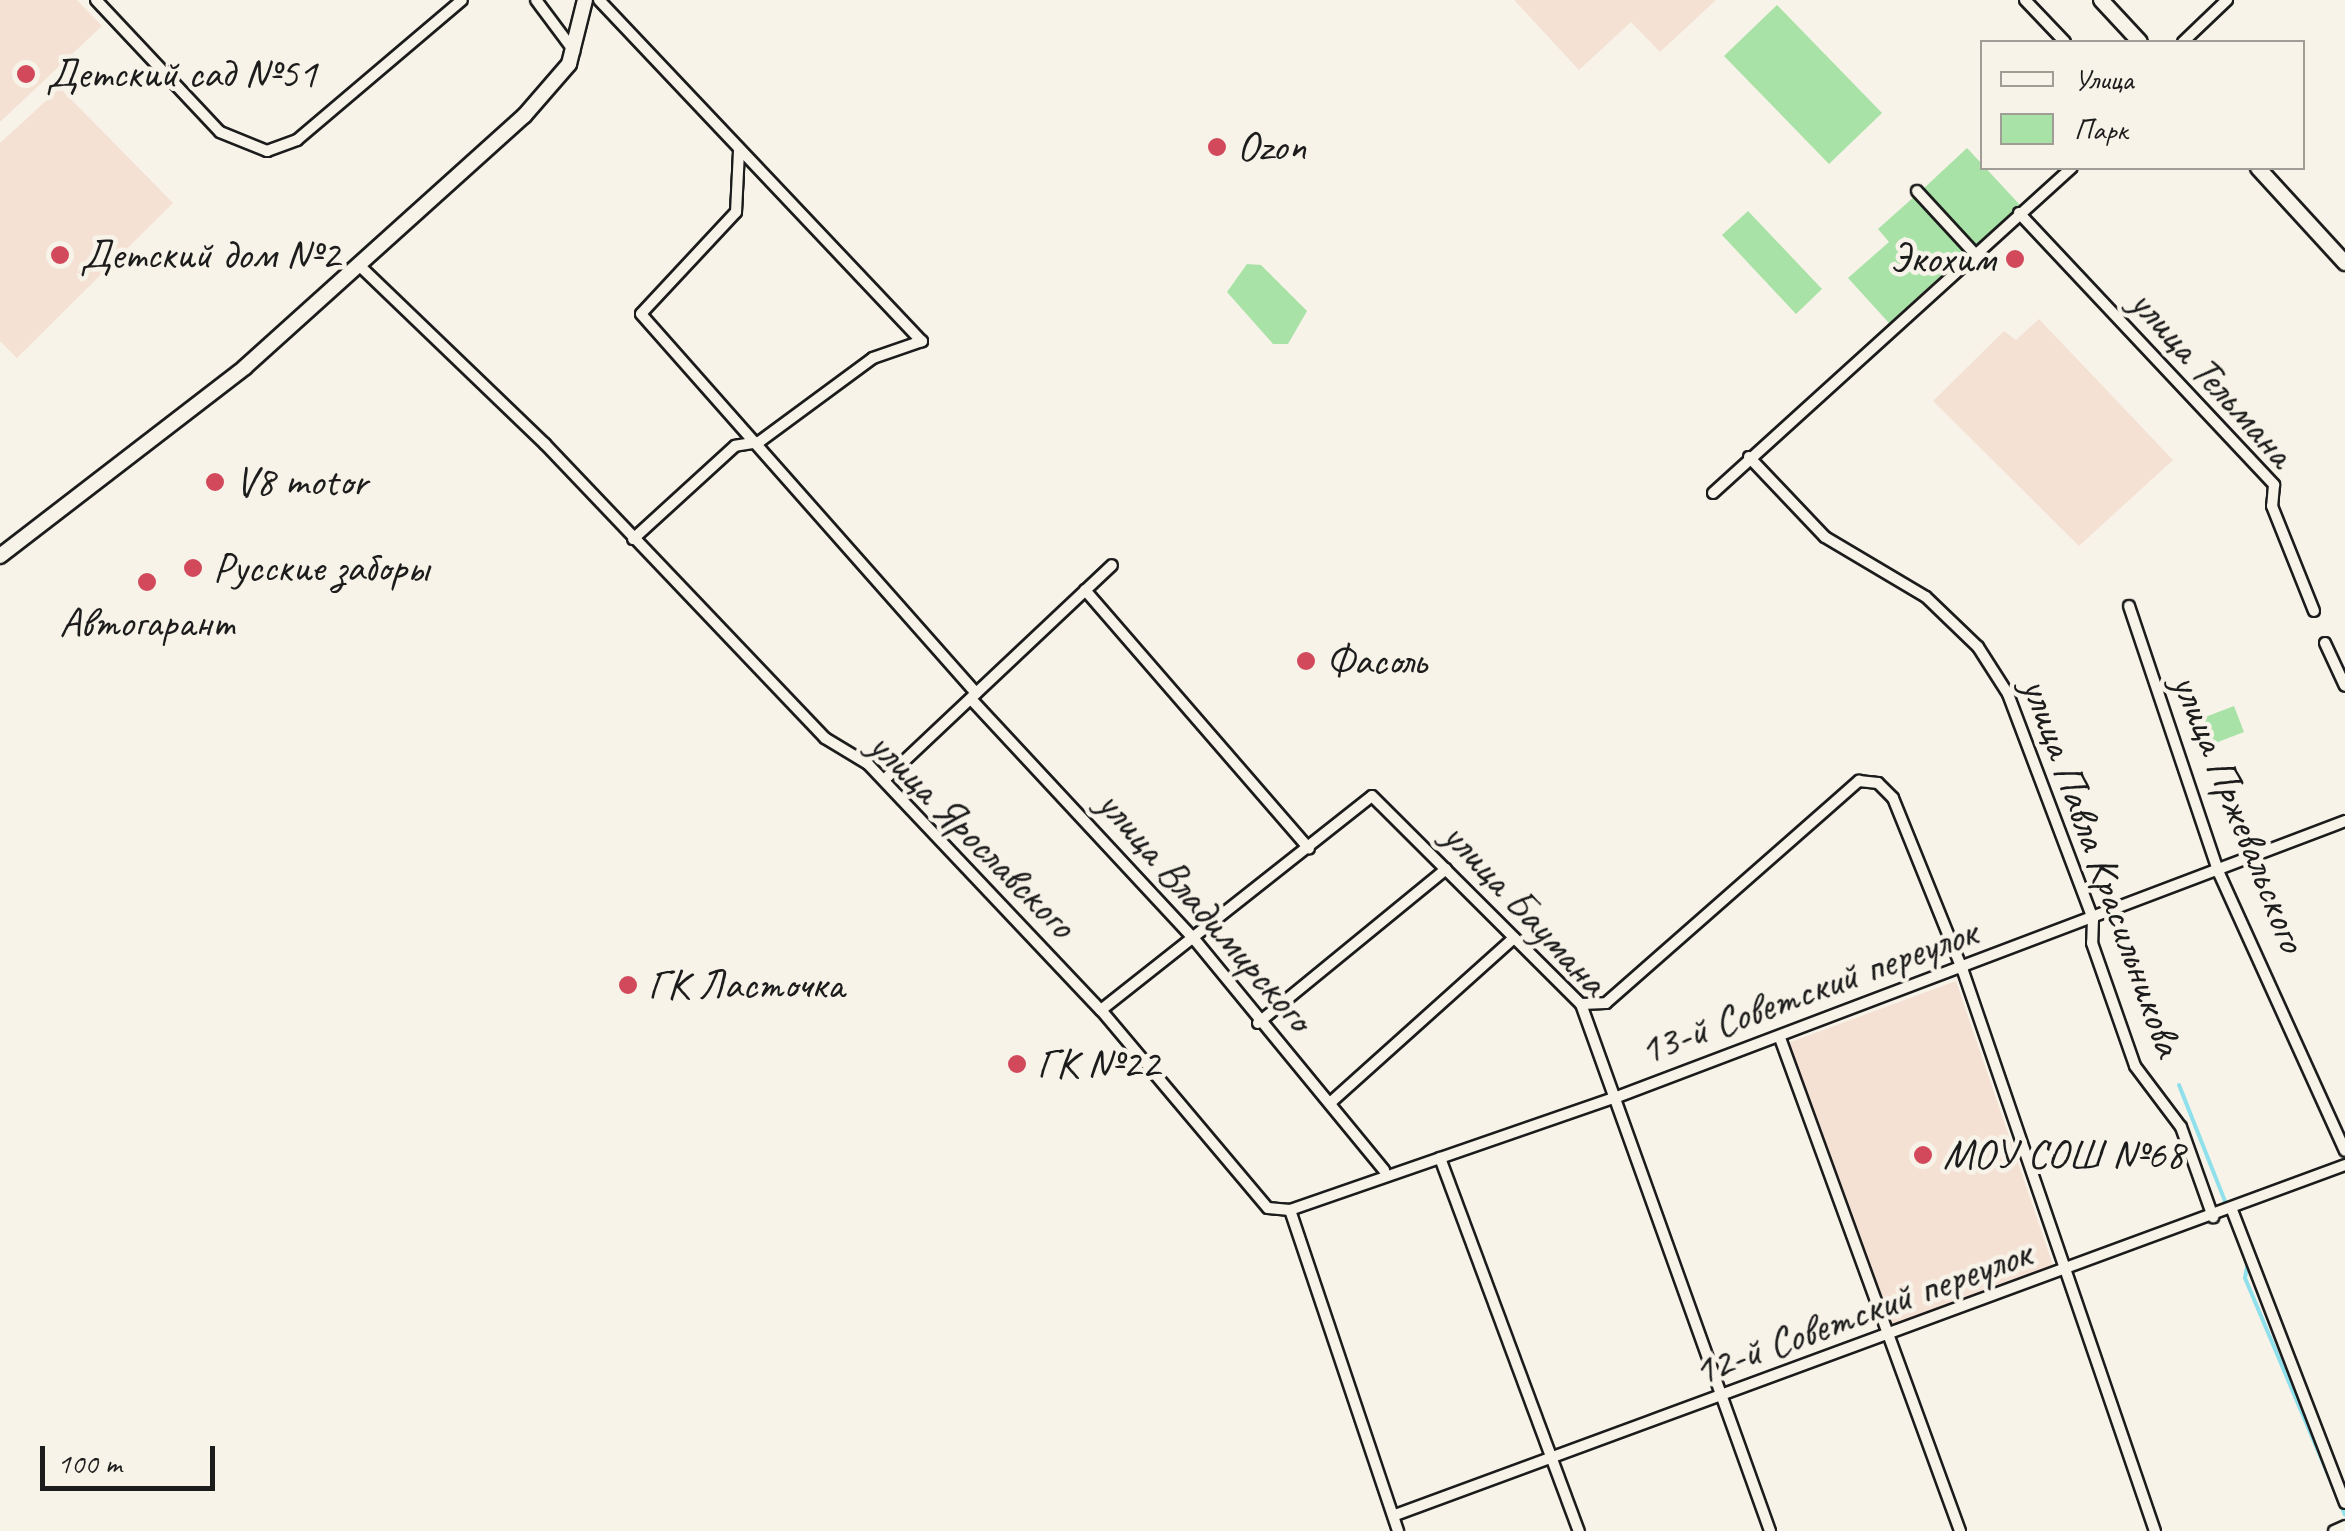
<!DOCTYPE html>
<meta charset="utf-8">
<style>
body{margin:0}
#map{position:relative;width:2345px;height:1531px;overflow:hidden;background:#f7f3e8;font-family:Caveat,sans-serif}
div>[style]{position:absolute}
.built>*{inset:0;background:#f5e1d4}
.green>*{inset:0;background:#a8e2a7}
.stream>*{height:4px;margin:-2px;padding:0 2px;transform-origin:2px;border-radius:2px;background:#90e0ec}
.roads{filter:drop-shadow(2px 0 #1c1c1c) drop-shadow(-2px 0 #1c1c1c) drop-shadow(0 2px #1c1c1c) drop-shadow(0 -2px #1c1c1c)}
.street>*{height:10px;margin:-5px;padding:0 5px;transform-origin:5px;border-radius:5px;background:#f7f3e8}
.secondary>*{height:14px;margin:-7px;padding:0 7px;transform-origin:7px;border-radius:7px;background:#f7f3e8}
.dots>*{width:28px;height:28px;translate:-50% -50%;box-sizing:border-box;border:5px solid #f7f3e8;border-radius:50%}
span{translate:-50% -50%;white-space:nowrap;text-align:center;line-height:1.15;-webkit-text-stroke:9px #f7f3e8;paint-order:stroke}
.poi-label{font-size:42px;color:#1c1c1c}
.left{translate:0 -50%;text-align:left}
.right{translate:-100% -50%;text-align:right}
.street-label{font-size:42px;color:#1c1c1c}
.legend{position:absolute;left:1980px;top:40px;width:325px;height:130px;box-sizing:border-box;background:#f7f3e8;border:2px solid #9f9d96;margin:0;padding:12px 18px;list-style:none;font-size:30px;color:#1c1c1c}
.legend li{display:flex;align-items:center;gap:20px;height:50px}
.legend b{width:50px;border:2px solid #9f9d96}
.scale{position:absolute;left:40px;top:1446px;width:175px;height:45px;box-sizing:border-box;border:5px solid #1c1c1c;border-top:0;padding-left:12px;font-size:30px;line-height:35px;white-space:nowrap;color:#1c1c1c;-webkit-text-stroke:8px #f7f3e8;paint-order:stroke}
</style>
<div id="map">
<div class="built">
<i style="clip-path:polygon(0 0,77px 0,102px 26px,0 122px)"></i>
<i style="clip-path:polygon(1514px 0,1716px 0,1660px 52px,1631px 22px,1579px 70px)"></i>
<i style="clip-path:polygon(60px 88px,173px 203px,17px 358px,0 341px,0 143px)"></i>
<i style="clip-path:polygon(2039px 319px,2173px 460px,2079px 546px,1933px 401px,2004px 331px,2016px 340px)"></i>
<i style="clip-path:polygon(1956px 981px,2054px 1268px,1892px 1327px,1788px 1043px)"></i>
</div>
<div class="green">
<i style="clip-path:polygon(1777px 5px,1882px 113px,1829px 164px,1724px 56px)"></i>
<i style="clip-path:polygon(1967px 148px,2020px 205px,1976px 246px,1923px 189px)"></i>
<i style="clip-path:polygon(1915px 196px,1966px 253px,1889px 323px,1848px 278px,1889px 242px,1878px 229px)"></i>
<i style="clip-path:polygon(1748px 211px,1822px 289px,1796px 314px,1722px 235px)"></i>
<i style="clip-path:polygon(1247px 264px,1261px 265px,1307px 311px,1288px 344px,1273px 344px,1227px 292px)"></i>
<i style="clip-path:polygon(2234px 706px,2244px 732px,2197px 750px,2187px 724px)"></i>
</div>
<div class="stream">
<i style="left:2179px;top:1085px;width:130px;rotate:68.4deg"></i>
<i style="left:2248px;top:1261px;width:17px;rotate:100deg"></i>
<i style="left:2245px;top:1278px;width:257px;rotate:67.1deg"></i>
</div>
<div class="roads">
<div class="street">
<i style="left:96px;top:0;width:181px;rotate:46.8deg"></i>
<i style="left:220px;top:132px;width:51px;rotate:22deg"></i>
<i style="left:267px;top:151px;width:32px;rotate:-20deg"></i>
<i style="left:297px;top:140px;width:216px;rotate:-40.3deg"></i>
<i style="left:536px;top:0;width:64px;rotate:53.3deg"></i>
<i style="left:599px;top:0;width:470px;rotate:46.6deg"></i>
<i style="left:922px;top:341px;width:52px;rotate:160.9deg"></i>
<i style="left:873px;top:358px;width:142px;rotate:143.6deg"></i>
<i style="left:759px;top:442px;width:24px;rotate:171deg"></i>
<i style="left:735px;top:446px;width:138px;rotate:137.6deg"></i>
<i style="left:2025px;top:0;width:58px;rotate:46.4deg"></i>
<i style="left:2183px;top:42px;width:61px;rotate:-43.7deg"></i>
<i style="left:739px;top:151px;width:61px;rotate:92.8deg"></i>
<i style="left:736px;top:212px;width:139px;rotate:133deg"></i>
<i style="left:641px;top:314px;width:506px;rotate:48.53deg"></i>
<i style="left:1917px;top:191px;width:86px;rotate:47.4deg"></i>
<i style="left:2019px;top:213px;width:373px;rotate:46.8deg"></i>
<i style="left:2274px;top:485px;width:21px;rotate:95deg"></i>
<i style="left:2272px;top:506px;width:113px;rotate:68.2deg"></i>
<i style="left:360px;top:266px;width:257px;rotate:43.9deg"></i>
<i style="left:545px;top:444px;width:406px;rotate:46.4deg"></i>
<i style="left:825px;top:738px;width:50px;rotate:31.2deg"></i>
<i style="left:868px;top:764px;width:339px;rotate:46.6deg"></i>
<i style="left:1101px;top:1010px;width:259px;rotate:49.9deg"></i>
<i style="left:1268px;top:1208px;width:22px;rotate:5deg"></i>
<i style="left:1290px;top:1210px;width:346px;rotate:-19.1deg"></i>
<i style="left:1617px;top:1097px;width:779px;rotate:-20.76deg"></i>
<i style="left:1749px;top:457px;width:110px;rotate:46.5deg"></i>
<i style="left:1825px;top:537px;width:117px;rotate:30.7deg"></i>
<i style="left:1926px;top:597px;width:72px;rotate:43.9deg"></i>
<i style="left:1978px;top:647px;width:56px;rotate:57.4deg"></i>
<i style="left:2008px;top:694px;width:241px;rotate:69.3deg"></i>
<i style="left:2093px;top:919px;width:24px;rotate:92deg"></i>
<i style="left:2092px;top:943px;width:130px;rotate:70.7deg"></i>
<i style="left:2135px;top:1066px;width:76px;rotate:53deg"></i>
<i style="left:2181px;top:1127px;width:96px;rotate:70.4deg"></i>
<i style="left:1713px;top:493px;width:484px;rotate:-42.2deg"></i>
<i style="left:1085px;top:590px;width:342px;rotate:49.1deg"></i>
<i style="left:2129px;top:606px;width:282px;rotate:71.4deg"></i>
<i style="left:2219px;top:873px;width:305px;rotate:65.6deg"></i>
<i style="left:2325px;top:643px;width:47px;rotate:65.1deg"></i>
<i style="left:971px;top:699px;width:329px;rotate:47.1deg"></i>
<i style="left:1195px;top:940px;width:298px;rotate:50.6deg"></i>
<i style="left:884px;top:780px;width:313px;rotate:-43.3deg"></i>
<i style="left:1581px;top:1004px;width:25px;rotate:-2deg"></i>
<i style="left:1606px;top:1003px;width:337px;rotate:-41.3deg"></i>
<i style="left:1859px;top:781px;width:19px;rotate:6deg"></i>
<i style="left:1878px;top:783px;width:21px;rotate:45deg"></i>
<i style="left:1893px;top:798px;width:187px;rotate:68deg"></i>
<i style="left:1963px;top:971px;width:592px;rotate:71.08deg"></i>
<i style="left:1101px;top:1010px;width:345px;rotate:-38.3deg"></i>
<i style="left:1372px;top:796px;width:295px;rotate:44.9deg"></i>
<i style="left:1581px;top:1004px;width:560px;rotate:70.27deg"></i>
<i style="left:1258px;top:1023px;width:243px;rotate:-39.3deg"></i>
<i style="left:1780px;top:1038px;width:525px;rotate:69.94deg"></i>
<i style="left:1330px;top:1103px;width:247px;rotate:-41.9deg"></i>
<i style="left:1440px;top:1158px;width:398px;rotate:69.6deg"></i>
<i style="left:1290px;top:1210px;width:339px;rotate:71.4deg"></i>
<i style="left:2232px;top:1210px;width:314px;rotate:68.9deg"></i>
<i style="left:1398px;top:1514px;width:1009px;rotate:-20.23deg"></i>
<i style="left:2334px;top:1531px;width:12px;rotate:-24deg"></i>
</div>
<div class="secondary">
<i style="left:2101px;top:0;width:57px;rotate:47.1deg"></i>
<i style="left:2258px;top:168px;width:129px;rotate:47.5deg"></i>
<i style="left:0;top:556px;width:309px;rotate:-37.6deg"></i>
<i style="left:245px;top:367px;width:375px;rotate:-42deg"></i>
<i style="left:524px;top:116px;width:69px;rotate:-49.1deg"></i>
<i style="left:569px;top:64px;width:66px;rotate:-76deg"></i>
</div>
</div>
<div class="dots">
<i style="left:26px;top:74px;background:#d1495b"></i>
<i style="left:1217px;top:147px;background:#d1495b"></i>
<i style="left:60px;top:255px;background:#d1495b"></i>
<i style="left:2015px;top:259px;background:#d1495b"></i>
<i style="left:215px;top:482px;background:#d1495b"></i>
<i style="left:193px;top:568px;background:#d1495b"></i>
<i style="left:147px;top:582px;background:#d1495b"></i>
<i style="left:1306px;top:661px;background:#d1495b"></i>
<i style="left:628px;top:985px;background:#d1495b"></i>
<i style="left:1017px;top:1064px;background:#d1495b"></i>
<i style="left:1923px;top:1155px;background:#d1495b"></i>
</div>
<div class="poi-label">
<span class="left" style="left:46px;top:74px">Детский сад №51</span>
<span class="left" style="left:1237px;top:147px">Ozon</span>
<span class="left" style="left:80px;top:255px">Детский дом №2</span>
<span class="right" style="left:1995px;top:259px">Экохим</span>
<span class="left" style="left:235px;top:482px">V8 motor</span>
<span class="left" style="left:213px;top:568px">Русские заборы</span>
<span style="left:147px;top:623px">Автогарант</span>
<span class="left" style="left:1326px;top:661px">Фасоль</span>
<span class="left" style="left:648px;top:985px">ГК Ласточка</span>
<span class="left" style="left:1037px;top:1064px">ГК №22</span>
<span class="left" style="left:1943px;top:1155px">МОУ СОШ №68</span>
</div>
<div class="street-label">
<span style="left:2212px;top:378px;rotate:48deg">улица Тельмана</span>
<span style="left:2239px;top:813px;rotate:68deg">улица Пржевальского</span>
<span style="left:972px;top:835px;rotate:45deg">улица Ярославского</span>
<span style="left:2102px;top:867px;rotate:70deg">улица Павла Красильникова</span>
<span style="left:1525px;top:909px;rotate:47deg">улица Баумана</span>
<span style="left:1205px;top:911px;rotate:49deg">улица Владимирского</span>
<span style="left:1808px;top:992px;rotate:-20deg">13-й Советский переулок</span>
<span style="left:1862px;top:1313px;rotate:-20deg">12-й Советский переулок</span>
</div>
<ul class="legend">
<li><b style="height:12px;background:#f7f3e8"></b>Улица</li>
<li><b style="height:28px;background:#a8e2a7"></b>Парк</li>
</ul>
<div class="scale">100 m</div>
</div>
